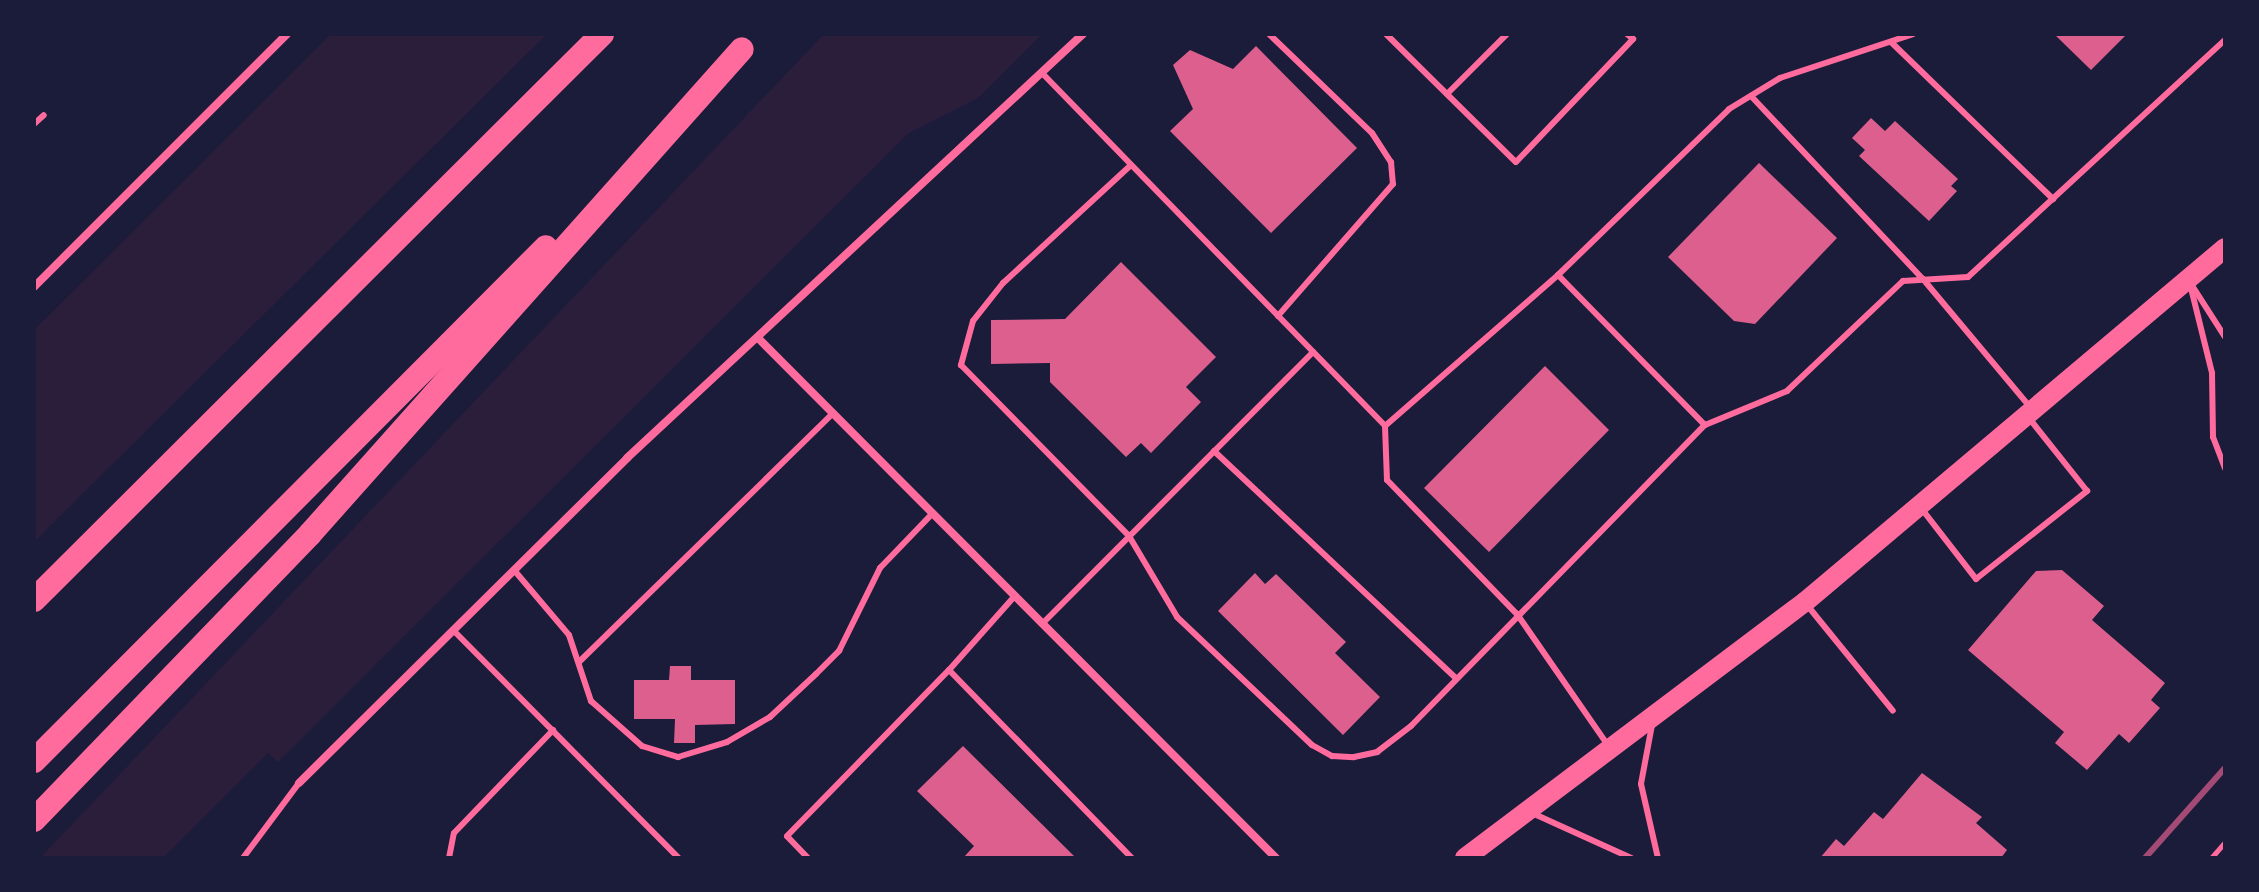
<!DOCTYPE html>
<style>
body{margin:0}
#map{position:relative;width:2259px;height:892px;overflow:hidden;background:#1b1b3a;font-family:Jost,sans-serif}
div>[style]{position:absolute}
.green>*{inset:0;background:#2a1e3b}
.building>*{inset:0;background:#dd5f8e}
.path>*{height:5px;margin:-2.5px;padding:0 2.5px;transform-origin:2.5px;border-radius:2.5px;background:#ff6b9d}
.service>*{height:6px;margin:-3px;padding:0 3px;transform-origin:3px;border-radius:3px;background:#ff6b9d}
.minor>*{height:8px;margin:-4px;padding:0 4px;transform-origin:4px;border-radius:4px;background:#ff6b9d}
.primary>*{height:20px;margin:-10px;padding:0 10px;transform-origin:10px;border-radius:10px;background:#ff6b9d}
.motorway>*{height:24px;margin:-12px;padding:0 12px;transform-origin:12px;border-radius:12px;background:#ff6b9d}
.rail>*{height:6px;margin:-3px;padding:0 3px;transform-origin:3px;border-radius:3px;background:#a44b75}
span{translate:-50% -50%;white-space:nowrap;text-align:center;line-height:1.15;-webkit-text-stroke:7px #1b1b3a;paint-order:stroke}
.frame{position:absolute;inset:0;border:36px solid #1b1b3a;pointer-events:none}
</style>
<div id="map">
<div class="green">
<i style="clip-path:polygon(331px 34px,547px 34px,34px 542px,34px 330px)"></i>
<i style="clip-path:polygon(824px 34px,1042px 34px,978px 98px,909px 133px,278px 762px,268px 753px,163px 858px,40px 858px)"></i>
</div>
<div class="building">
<i style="clip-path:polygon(2054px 34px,2127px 34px,2091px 70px)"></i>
<i style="clip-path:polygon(1256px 46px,1357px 148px,1271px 233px,1170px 131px,1193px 109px,1173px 65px,1190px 50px,1233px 69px)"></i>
<i style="clip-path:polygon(1871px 118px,1885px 131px,1895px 121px,1958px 179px,1951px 186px,1957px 191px,1929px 221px,1859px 156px,1865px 150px,1852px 138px)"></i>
<i style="clip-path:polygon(1759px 163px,1837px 238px,1755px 324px,1734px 321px,1668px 257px)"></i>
<i style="clip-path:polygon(1121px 262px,1216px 357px,1186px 387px,1201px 402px,1151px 453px,1141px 443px,1126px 457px,1050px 382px,1050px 363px,991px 364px,991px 320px,1065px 319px)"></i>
<i style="clip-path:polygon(1545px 366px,1609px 430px,1489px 552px,1424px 488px)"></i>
<i style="clip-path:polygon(2062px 570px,2104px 606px,2092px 620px,2165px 683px,2151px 700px,2160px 708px,2129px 743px,2119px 734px,2087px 770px,2055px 743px,2064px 732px,1968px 650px,2036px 571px)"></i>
<i style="clip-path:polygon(1255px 573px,1265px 584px,1276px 574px,1346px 642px,1335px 653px,1380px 697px,1343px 735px,1218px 611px)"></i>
<i style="clip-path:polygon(670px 666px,691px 666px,691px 680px,735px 680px,735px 724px,695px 725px,695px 743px,674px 743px,675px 719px,634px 719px,634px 680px,669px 680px)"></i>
<i style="clip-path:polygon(963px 746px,1076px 858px,963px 858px,974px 846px,917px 791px)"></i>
<i style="clip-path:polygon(1922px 773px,1982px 817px,1976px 823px,2007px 850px,2001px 858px,1820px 858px,1836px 839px,1844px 846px,1874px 812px,1883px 819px)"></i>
</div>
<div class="path">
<i style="left:2211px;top:858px;width:21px;rotate:-49deg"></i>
</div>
<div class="service">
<i style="left:1269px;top:34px;width:143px;rotate:43.9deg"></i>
<i style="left:1372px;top:133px;width:35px;rotate:57deg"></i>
<i style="left:1391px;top:162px;width:22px;rotate:85deg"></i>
<i style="left:1393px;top:184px;width:175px;rotate:131.1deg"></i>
<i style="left:1386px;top:34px;width:182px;rotate:44.6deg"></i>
<i style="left:1516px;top:162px;width:170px;rotate:-46.4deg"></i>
<i style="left:1633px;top:39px;width:8px;rotate:-140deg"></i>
<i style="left:1891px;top:42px;width:226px;rotate:44.1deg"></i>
<i style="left:1043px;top:74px;width:491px;rotate:45.8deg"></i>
<i style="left:1385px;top:426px;width:230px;rotate:-41.1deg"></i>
<i style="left:1558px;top:275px;width:238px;rotate:-44.1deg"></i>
<i style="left:1729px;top:109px;width:60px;rotate:-31.3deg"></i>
<i style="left:1780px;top:78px;width:140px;rotate:-18.3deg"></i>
<i style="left:1447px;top:94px;width:85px;rotate:-45deg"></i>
<i style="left:1751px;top:96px;width:251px;rotate:46.8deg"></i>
<i style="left:1923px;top:279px;width:167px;rotate:50.1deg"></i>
<i style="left:34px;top:124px;width:13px;rotate:-42deg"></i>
<i style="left:1131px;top:165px;width:174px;rotate:137.3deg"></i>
<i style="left:1003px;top:283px;width:48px;rotate:128.3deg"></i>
<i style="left:973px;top:321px;width:46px;rotate:105.3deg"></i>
<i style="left:961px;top:365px;width:240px;rotate:45.5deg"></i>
<i style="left:1129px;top:536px;width:94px;rotate:59.3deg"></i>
<i style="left:1177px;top:617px;width:186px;rotate:43.5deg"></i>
<i style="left:1312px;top:745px;width:23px;rotate:29deg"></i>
<i style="left:1332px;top:756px;width:22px;rotate:3deg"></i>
<i style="left:1354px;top:757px;width:24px;rotate:-12deg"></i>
<i style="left:1377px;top:752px;width:43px;rotate:-37.4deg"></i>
<i style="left:1411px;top:726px;width:421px;rotate:-45.7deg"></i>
<i style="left:1705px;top:425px;width:89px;rotate:-22.5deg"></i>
<i style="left:1787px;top:391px;width:160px;rotate:-43.5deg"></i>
<i style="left:1903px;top:281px;width:65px;rotate:-3.5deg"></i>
<i style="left:1968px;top:277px;width:350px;rotate:-42.7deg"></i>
<i style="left:1558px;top:275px;width:210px;rotate:45.6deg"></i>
<i style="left:2190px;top:284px;width:92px;rotate:76.1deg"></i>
<i style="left:2212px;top:373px;width:64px;rotate:89.1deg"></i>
<i style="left:2213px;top:437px;width:34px;rotate:69deg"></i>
<i style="left:2193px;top:287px;width:59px;rotate:57.4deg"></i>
<i style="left:1385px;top:426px;width:54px;rotate:87.9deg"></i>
<i style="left:1387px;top:480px;width:187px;rotate:45.9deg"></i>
<i style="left:1517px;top:614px;width:158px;rotate:55.3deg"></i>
<i style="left:1214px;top:451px;width:332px;rotate:43.2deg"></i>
<i style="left:1921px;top:508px;width:90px;rotate:52.2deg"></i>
<i style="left:1976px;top:579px;width:142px;rotate:-38.4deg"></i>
<i style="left:2087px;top:491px;width:93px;rotate:-128.5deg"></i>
<i style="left:514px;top:570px;width:85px;rotate:49.8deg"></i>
<i style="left:569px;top:635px;width:70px;rotate:71.6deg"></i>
<i style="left:591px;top:701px;width:68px;rotate:41.4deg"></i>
<i style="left:642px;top:746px;width:38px;rotate:17deg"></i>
<i style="left:678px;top:757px;width:51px;rotate:-17deg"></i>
<i style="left:727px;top:742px;width:50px;rotate:-30.2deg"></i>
<i style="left:770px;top:717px;width:63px;rotate:-43.1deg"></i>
<i style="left:816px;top:674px;width:33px;rotate:-45deg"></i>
<i style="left:839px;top:651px;width:93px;rotate:-63.7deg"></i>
<i style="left:880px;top:568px;width:72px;rotate:-46.1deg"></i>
<i style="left:1013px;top:598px;width:96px;rotate:131.6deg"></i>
<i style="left:949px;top:670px;width:262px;rotate:45.8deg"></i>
<i style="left:1807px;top:605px;width:136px;rotate:50.9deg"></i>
<i style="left:1042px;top:624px;width:384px;rotate:-45.1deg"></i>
<i style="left:453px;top:630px;width:321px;rotate:45.3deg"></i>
<i style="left:579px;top:662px;width:356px;rotate:-44.4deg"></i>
<i style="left:1652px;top:725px;width:60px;rotate:100.6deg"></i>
<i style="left:1641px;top:784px;width:76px;rotate:77.1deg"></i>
<i style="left:1532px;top:813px;width:109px;rotate:24.4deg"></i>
<i style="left:243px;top:858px;width:94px;rotate:-53.3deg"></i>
<i style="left:449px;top:858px;width:25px;rotate:-79deg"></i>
<i style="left:454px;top:833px;width:143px;rotate:-46.1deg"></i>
<i style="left:808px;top:858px;width:30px;rotate:-134deg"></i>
<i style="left:787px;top:836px;width:232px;rotate:-45.7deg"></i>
</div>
<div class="minor">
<i style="left:34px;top:287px;width:358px;rotate:-45deg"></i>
<i style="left:759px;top:339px;width:733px;rotate:45.11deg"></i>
<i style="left:299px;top:783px;width:462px;rotate:-44.7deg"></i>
<i style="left:627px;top:458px;width:623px;rotate:-42.92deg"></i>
</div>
<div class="primary">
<i style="left:1465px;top:858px;width:426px;rotate:-37deg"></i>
<i style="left:1805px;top:602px;width:549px;rotate:-40.13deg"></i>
</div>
<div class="motorway">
<i style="left:34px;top:600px;width:802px;rotate:-44.9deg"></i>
<i style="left:34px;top:761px;width:725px;rotate:-45.11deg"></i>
<i style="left:34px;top:820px;width:397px;rotate:-46deg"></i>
<i style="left:310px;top:534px;width:649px;rotate:-48.31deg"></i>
</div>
<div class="rail">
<i style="left:2145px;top:858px;width:120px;rotate:-48.4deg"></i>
</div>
<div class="frame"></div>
</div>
